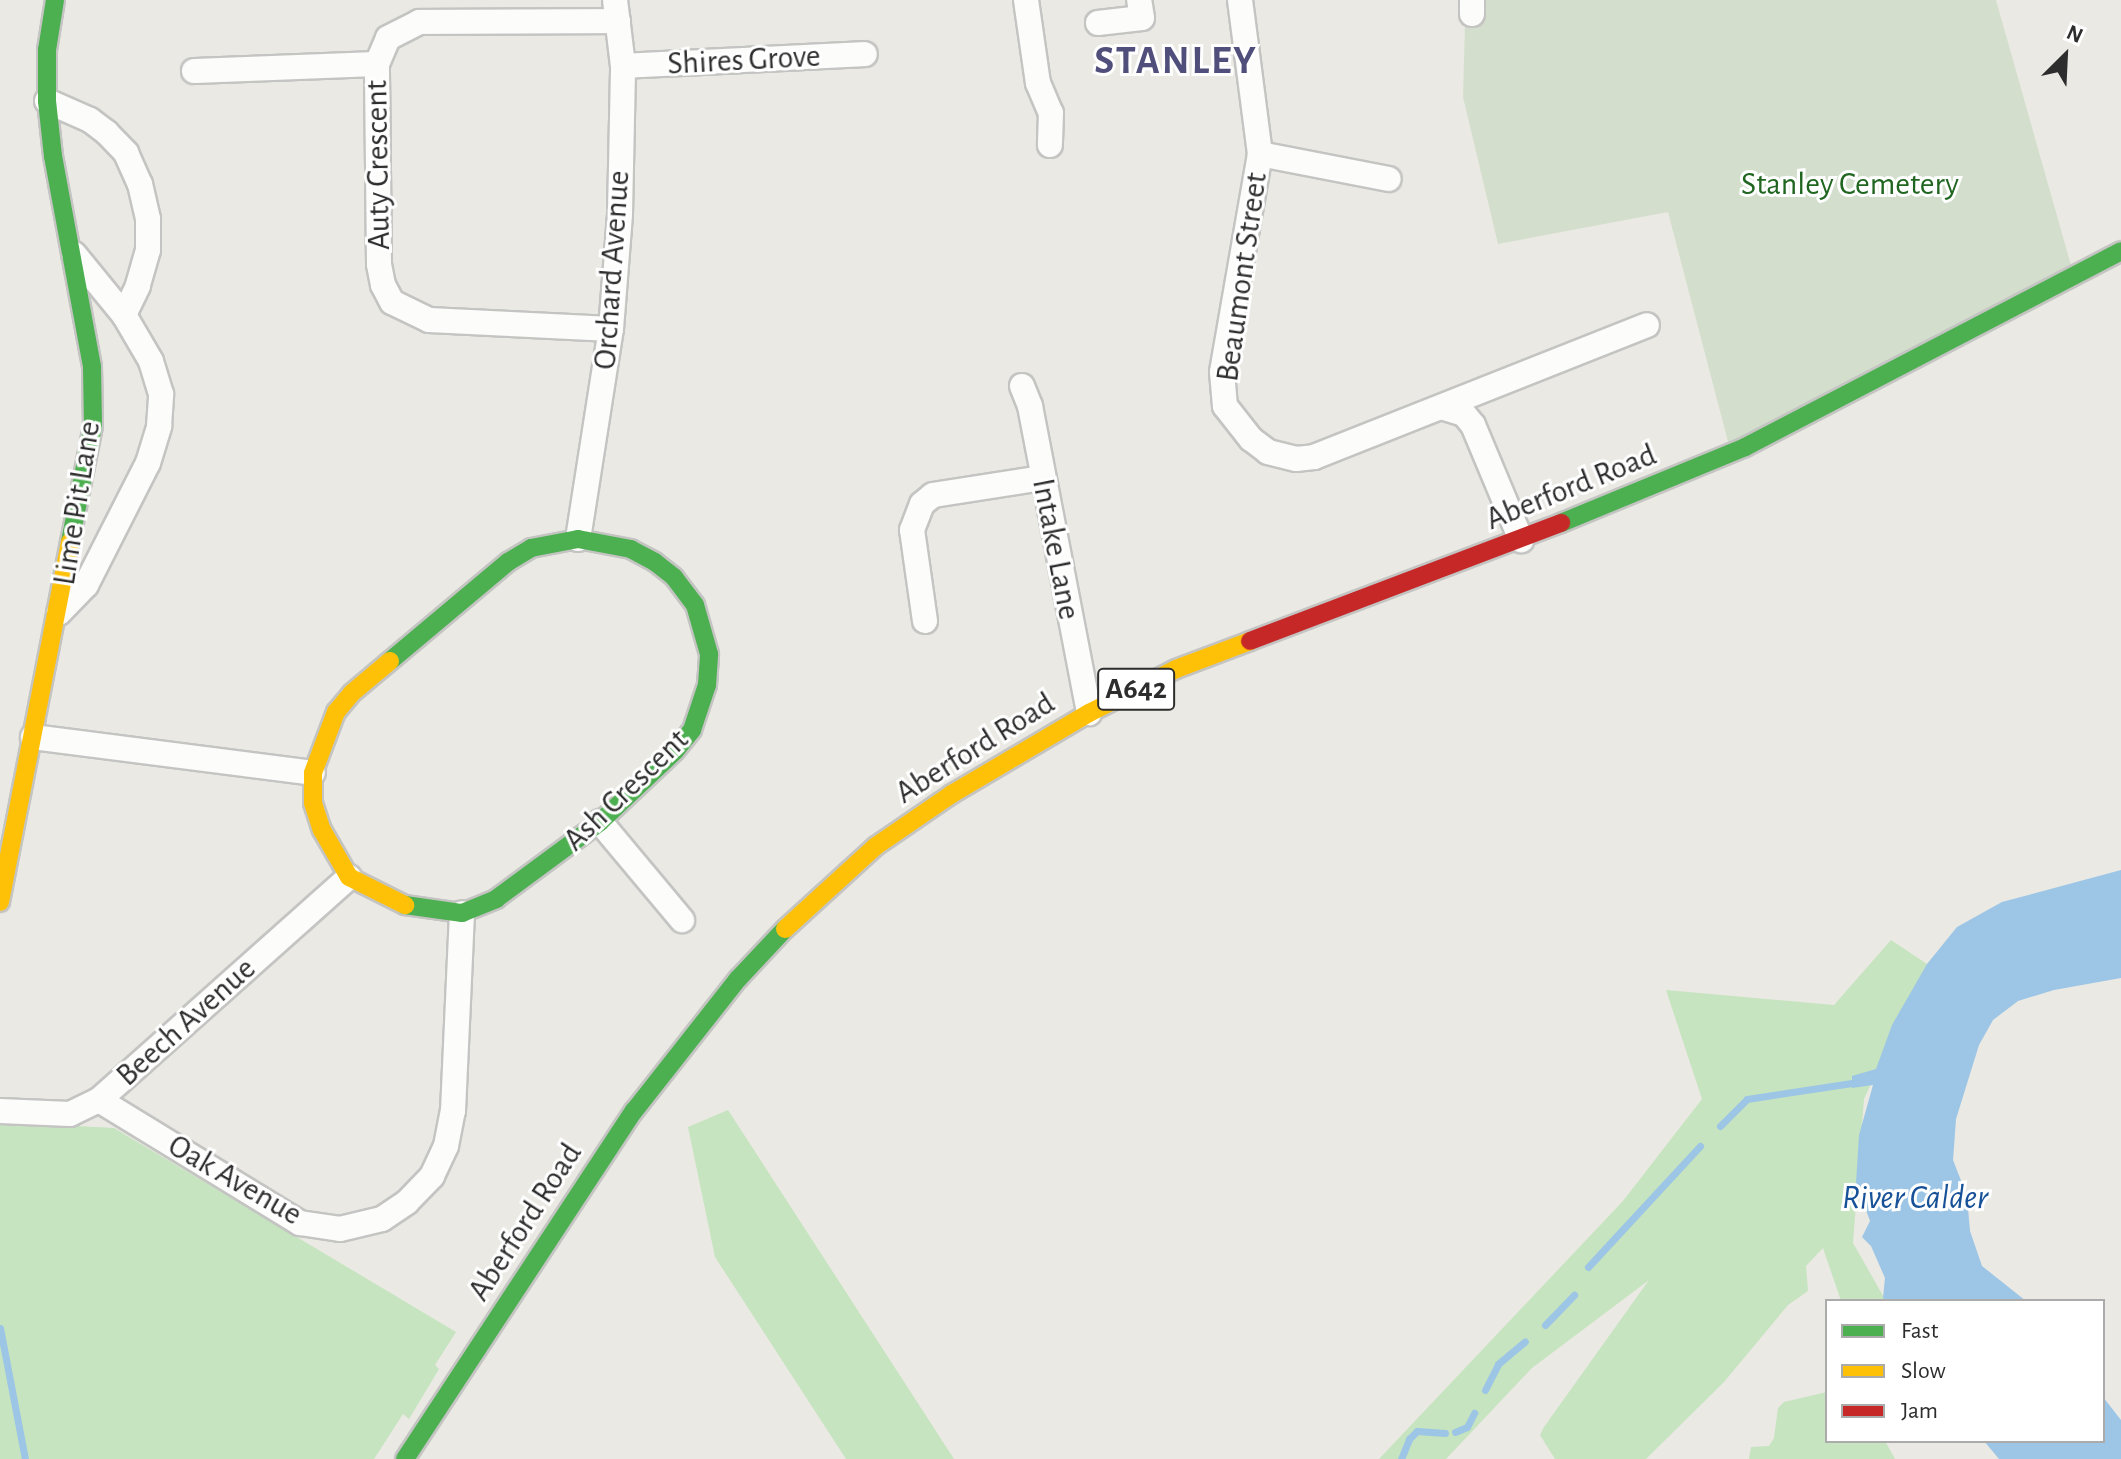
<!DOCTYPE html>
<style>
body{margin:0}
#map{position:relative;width:2121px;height:1459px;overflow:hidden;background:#eae9e3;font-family:"Alegreya Sans",sans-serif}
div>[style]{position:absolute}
.green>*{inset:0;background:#c6e4bf}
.cemetery>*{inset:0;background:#d3dfcc}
.water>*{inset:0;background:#9cc5e6}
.stream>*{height:7px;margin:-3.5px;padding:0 3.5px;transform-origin:3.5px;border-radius:3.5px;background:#9cc5e6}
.roads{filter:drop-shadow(2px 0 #c4c4c3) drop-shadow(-2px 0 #c4c4c3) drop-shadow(0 2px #c4c4c3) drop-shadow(0 -2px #c4c4c3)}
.street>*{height:24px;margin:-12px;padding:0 12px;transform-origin:12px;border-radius:12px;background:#fcfcfb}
.fast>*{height:18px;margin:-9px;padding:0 9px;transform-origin:9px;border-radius:9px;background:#4caf50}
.slow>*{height:18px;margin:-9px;padding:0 9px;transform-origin:9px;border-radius:9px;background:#ffc107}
.jam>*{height:18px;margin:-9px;padding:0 9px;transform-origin:9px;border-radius:9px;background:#c62828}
span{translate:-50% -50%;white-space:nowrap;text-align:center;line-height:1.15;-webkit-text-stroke:6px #fff;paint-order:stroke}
.shield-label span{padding:2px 6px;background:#fff;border:2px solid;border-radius:6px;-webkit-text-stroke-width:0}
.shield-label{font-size:30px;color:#2d2d2d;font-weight:700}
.street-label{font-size:32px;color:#2d2d2d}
.park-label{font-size:32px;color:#206620}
.water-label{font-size:34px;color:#175197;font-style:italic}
.district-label{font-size:40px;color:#504f7b;font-weight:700;letter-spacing:2px}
.legend{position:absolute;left:1825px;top:1299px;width:280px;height:144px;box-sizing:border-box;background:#fff;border:2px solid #ababab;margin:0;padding:10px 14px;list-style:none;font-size:24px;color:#2d2d2d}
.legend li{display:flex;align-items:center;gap:16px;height:40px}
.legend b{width:40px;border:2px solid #ababab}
.north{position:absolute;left:2025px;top:16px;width:80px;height:80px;-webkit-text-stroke:6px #fff;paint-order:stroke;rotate:24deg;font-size:22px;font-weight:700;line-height:32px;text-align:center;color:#2d2d2d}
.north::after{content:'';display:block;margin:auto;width:28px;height:36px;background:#2d2d2d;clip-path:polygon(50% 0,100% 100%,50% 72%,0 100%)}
</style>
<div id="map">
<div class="green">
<i style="clip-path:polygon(1891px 940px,1927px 964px,1864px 1099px,1853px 1243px,1886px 1301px,1841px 1301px,1823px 1248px,1806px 1266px,1808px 1291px,1788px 1305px,1724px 1382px,1646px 1459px,1555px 1459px,1540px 1435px,1544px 1427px,1649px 1280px,1532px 1368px,1446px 1459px,1379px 1459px,1623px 1201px,1702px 1099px,1666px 990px,1834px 1005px)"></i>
<i style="clip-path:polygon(728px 1110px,954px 1459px,846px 1459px,715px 1257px,688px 1127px)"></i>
<i style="clip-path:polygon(0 1122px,114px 1128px,456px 1332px,435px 1365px,439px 1369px,409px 1419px,403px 1414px,374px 1459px,0 1459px)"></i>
<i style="clip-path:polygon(1827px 1392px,1827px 1441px,1885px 1441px,1895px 1459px,1749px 1459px,1751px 1447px,1769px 1446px,1774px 1438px,1778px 1408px,1784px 1402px)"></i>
</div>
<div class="cemetery">
<i style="clip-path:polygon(1472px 0,1996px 0,2074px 276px,1731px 453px,1668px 212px,1498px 244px,1463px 97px,1465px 25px,1472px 14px)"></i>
</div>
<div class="water">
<i style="clip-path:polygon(2121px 870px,2121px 978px,2054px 990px,2018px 1001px,1993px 1020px,1979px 1045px,1956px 1119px,1953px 1160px,1967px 1196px,1970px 1231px,1982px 1266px,2026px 1301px,1888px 1301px,1883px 1298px,1885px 1278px,1871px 1246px,1862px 1237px,1870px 1221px,1856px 1183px,1859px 1135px,1873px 1085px,1852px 1088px,1852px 1076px,1876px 1069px,1892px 1025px,1927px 964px,1957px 927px,2002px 902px)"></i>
<i style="clip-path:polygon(2103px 1397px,2121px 1420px,2121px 1459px,1999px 1459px,1984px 1441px,2103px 1441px)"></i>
</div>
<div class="stream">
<i style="left:1720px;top:1126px;width:38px;rotate:-45deg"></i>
<i style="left:1747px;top:1099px;width:106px;rotate:-8.7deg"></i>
<i style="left:1588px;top:1267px;width:165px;rotate:-47.2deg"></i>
<i style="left:1545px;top:1325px;width:42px;rotate:-46deg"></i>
<i style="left:0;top:1328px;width:133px;rotate:79.2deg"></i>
<i style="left:1485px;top:1390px;width:29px;rotate:-63deg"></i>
<i style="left:1498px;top:1364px;width:35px;rotate:-40deg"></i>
<i style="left:1455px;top:1432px;width:13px;rotate:-23deg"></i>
<i style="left:1467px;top:1427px;width:16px;rotate:-63deg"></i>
<i style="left:1401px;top:1459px;width:22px;rotate:-68deg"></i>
<i style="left:1409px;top:1439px;width:11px;rotate:-45deg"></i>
<i style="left:1417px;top:1431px;width:28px;rotate:4deg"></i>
</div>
<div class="roads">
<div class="street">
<i style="left:1026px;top:0;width:84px;rotate:81.8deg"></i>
<i style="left:1038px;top:83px;width:33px;rotate:67deg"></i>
<i style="left:1051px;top:113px;width:32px;rotate:92deg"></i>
<i style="left:1240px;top:0;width:155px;rotate:82.6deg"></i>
<i style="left:1260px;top:154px;width:221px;rotate:99.9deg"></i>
<i style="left:1222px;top:372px;width:34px;rotate:85deg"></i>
<i style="left:1225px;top:406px;width:42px;rotate:51.8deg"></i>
<i style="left:1251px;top:439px;width:21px;rotate:37deg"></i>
<i style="left:1268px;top:452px;width:29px;rotate:14deg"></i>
<i style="left:1296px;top:459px;width:18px;rotate:-6deg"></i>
<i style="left:1314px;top:457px;width:358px;rotate:-21.6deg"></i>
<i style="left:1472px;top:0;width:14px;rotate:90deg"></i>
<i style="left:1098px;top:23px;width:44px;rotate:-6.5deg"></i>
<i style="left:1142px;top:18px;width:18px;rotate:-99deg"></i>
<i style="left:623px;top:66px;width:242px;rotate:-2.8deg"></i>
<i style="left:194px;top:71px;width:183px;rotate:-2.2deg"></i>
<i style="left:47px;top:101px;width:47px;rotate:23.8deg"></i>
<i style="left:90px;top:120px;width:21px;rotate:37deg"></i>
<i style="left:107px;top:133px;width:28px;rotate:46deg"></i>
<i style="left:126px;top:153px;width:34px;rotate:66deg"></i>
<i style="left:140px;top:184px;width:36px;rotate:77deg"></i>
<i style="left:148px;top:219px;width:31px;rotate:90deg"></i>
<i style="left:148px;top:250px;width:37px;rotate:106deg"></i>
<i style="left:138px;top:286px;width:32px;rotate:116deg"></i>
<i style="left:1260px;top:154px;width:131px;rotate:11deg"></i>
<i style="left:611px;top:329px;width:182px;rotate:-177.2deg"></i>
<i style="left:429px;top:320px;width:41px;rotate:-154.1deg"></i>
<i style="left:392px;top:302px;width:19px;rotate:-118deg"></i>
<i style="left:383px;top:285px;width:21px;rotate:-101deg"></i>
<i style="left:379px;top:264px;width:200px;rotate:-90.6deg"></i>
<i style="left:377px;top:64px;width:28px;rotate:-67deg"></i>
<i style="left:388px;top:38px;width:35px;rotate:-27deg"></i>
<i style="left:419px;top:22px;width:199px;rotate:-0.3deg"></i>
<i style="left:1022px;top:386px;width:22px;rotate:68deg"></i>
<i style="left:1030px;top:406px;width:313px;rotate:79.1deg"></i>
<i style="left:1441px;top:407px;width:24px;rotate:17deg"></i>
<i style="left:1464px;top:414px;width:14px;rotate:51deg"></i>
<i style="left:1473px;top:425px;width:125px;rotate:67.3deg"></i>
<i style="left:578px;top:539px;width:213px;rotate:-81.1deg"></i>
<i style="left:611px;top:329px;width:115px;rotate:-85.5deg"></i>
<i style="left:620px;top:214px;width:148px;rotate:-88.8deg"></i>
<i style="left:623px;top:66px;width:66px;rotate:-96.9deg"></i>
<i style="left:59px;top:613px;width:39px;rotate:-46deg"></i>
<i style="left:86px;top:585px;width:137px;rotate:-63.1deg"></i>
<i style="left:148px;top:463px;width:39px;rotate:-73deg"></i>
<i style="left:159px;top:426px;width:32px;rotate:-86deg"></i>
<i style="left:161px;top:394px;width:34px;rotate:-107deg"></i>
<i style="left:151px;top:361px;width:53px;rotate:-120.4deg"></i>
<i style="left:124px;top:315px;width:79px;rotate:-129.3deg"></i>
<i style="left:925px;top:621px;width:92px;rotate:-98.1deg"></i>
<i style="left:912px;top:530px;width:28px;rotate:-69deg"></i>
<i style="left:922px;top:504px;width:14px;rotate:-39deg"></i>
<i style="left:933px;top:495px;width:109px;rotate:-8.9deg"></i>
<i style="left:33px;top:737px;width:282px;rotate:7.3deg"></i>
<i style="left:600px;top:822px;width:128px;rotate:50.1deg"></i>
<i style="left:99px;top:1100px;width:236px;rotate:31.5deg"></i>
<i style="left:300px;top:1223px;width:40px;rotate:8.5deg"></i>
<i style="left:340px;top:1229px;width:43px;rotate:-13.4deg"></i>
<i style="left:382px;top:1219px;width:30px;rotate:-34deg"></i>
<i style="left:407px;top:1202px;width:36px;rotate:-46deg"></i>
<i style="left:432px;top:1176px;width:33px;rotate:-65deg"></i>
<i style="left:446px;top:1146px;width:36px;rotate:-79deg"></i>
<i style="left:453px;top:1111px;width:198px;rotate:-87.4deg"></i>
<i style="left:0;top:1111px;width:70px;rotate:2.5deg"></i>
<i style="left:70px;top:1114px;width:32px;rotate:-26deg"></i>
<i style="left:99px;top:1100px;width:335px;rotate:-41.7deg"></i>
</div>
<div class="fast">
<i style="left:55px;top:0;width:51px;rotate:99.1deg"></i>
<i style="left:47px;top:50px;width:51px;rotate:90deg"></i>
<i style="left:47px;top:101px;width:55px;rotate:83.8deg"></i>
<i style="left:53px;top:156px;width:215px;rotate:79.5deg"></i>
<i style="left:92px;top:367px;width:59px;rotate:89deg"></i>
<i style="left:93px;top:426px;width:118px;rotate:101.2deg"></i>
<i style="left:1561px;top:523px;width:199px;rotate:-22.4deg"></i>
<i style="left:1745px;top:447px;width:424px;rotate:-27.5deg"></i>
<i style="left:390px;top:661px;width:154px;rotate:-40deg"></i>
<i style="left:508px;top:562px;width:27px;rotate:-31deg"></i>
<i style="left:531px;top:548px;width:48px;rotate:-10.8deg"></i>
<i style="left:405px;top:905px;width:58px;rotate:8deg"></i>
<i style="left:462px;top:913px;width:37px;rotate:-22deg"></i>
<i style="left:496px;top:899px;width:129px;rotate:-36.5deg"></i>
<i style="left:600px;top:822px;width:103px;rotate:-43.4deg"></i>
<i style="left:675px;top:751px;width:27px;rotate:-51deg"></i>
<i style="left:692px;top:730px;width:47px;rotate:-71.6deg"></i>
<i style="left:707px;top:685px;width:31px;rotate:-86deg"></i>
<i style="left:709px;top:654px;width:51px;rotate:-105.9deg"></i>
<i style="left:695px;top:605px;width:35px;rotate:-127deg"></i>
<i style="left:674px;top:577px;width:24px;rotate:-142deg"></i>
<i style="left:655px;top:562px;width:27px;rotate:-152deg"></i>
<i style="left:631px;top:549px;width:54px;rotate:-169.3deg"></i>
<i style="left:405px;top:1459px;width:417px;rotate:-56.7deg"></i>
<i style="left:634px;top:1111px;width:168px;rotate:-51.8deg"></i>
<i style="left:738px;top:979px;width:69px;rotate:-46.8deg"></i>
</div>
<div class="slow">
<i style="left:390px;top:661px;width:50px;rotate:139.9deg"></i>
<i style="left:352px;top:693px;width:25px;rotate:130deg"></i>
<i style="left:336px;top:712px;width:65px;rotate:110.7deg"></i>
<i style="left:313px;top:773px;width:30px;rotate:90deg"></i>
<i style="left:313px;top:803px;width:28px;rotate:72deg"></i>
<i style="left:322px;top:830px;width:54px;rotate:60.1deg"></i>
<i style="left:349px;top:877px;width:63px;rotate:26.6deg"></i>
<i style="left:0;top:902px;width:367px;rotate:-79deg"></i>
<i style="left:785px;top:929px;width:123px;rotate:-42.4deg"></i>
<i style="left:876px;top:846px;width:92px;rotate:-34.4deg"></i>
<i style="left:952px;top:794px;width:159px;rotate:-30.6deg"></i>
<i style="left:1089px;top:713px;width:97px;rotate:-26.8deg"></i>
<i style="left:1176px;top:669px;width:79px;rotate:-20.7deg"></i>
</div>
<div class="jam">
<i style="left:1250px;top:641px;width:333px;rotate:-20.8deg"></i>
</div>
</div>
<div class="shield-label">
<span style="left:1136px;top:689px">A642</span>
</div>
<div class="street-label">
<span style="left:744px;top:60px;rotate:-3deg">Shires Grove</span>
<span style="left:378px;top:165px;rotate:-91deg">Auty Crescent</span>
<span style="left:612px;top:270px;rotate:-86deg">Orchard Avenue</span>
<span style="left:1242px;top:277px;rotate:-82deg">Beaumont Street</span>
<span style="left:1571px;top:487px;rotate:-22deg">Aberford Road</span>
<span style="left:77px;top:503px;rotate:-81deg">Lime Pit Lane</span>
<span style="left:1056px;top:549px;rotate:79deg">Intake Lane</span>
<span style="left:975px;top:748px;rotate:-32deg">Aberford Road</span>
<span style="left:626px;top:790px;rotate:-44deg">Ash Crescent</span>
<span style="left:186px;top:1022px;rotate:-42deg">Beech Avenue</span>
<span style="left:235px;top:1180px;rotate:30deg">Oak Avenue</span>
<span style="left:525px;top:1222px;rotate:-57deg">Aberford Road</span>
</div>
<div class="park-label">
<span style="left:1850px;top:184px">Stanley Cemetery</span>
</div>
<div class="water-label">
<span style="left:1915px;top:1199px">River Calder</span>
</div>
<div class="district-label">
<span style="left:1176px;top:61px">STANLEY</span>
</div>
<ul class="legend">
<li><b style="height:10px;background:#4caf50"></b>Fast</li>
<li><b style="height:10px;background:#ffc107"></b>Slow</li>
<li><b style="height:10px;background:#c62828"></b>Jam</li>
</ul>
<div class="north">N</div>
</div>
